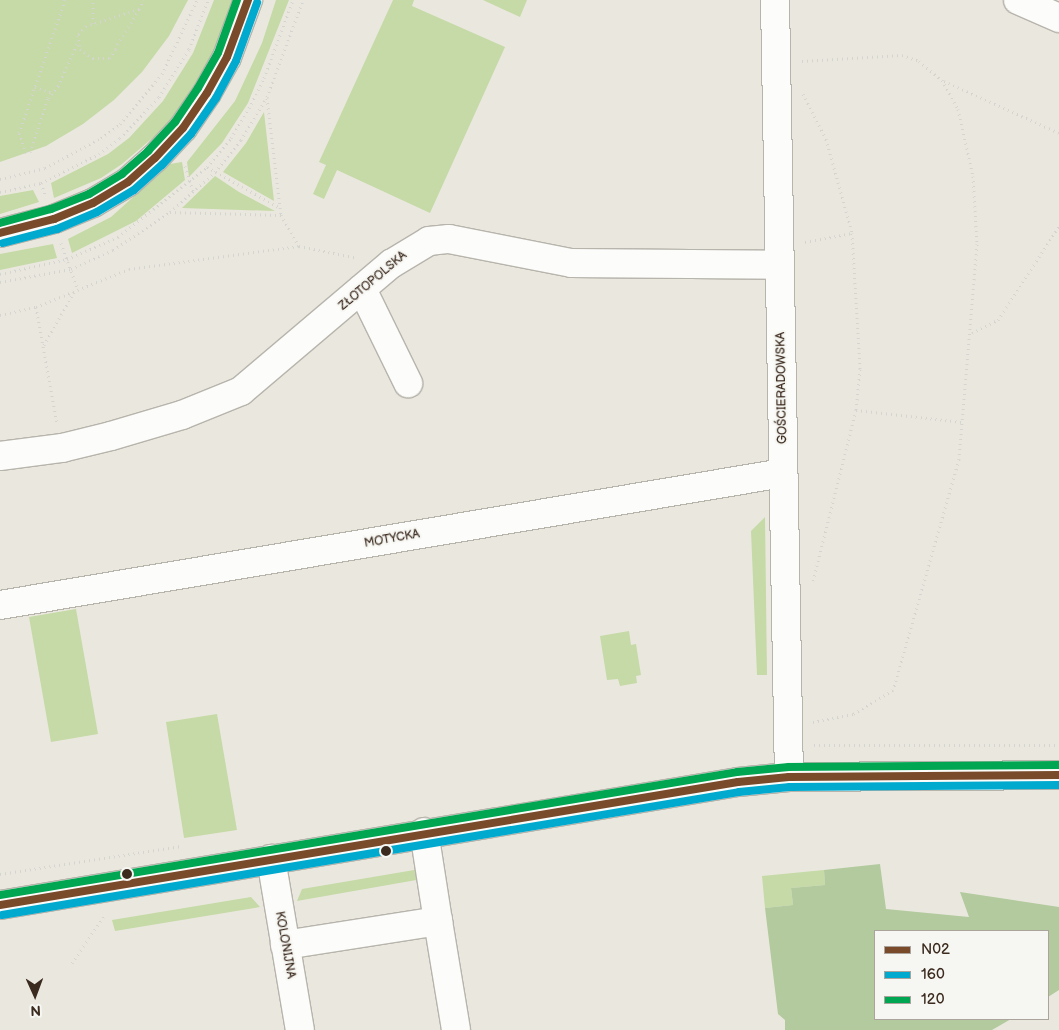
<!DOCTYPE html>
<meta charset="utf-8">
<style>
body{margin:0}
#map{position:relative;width:1059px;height:1030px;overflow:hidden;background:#eae8de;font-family:"Balsamiq Sans",sans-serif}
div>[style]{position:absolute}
.green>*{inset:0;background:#c5daa6}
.forest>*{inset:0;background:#b2ca9e}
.path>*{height:3px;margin-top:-1.5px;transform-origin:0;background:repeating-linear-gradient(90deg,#d5d4d0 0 1px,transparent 0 5px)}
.roads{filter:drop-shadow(1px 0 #b7b4ac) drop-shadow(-1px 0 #b7b4ac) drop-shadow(0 1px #b7b4ac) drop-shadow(0 -1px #b7b4ac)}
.minor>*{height:28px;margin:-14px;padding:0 14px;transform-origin:14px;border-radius:14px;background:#fcfcfa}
.bus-1>*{height:8px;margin:-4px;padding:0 4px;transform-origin:4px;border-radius:4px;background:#7a4b2a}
.bus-2>*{height:8px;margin:-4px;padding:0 4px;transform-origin:4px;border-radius:4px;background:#00a9ce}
.bus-3>*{height:8px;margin:-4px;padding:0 4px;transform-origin:4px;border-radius:4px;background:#00a651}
.dots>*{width:14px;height:14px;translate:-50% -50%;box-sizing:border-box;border:2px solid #f6f6f2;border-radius:50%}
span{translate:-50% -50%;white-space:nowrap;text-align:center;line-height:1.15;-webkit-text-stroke:4px #f6f6f2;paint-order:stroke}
.street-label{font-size:12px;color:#3b2a1e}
.legend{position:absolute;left:874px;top:930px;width:175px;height:90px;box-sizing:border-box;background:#f6f6f2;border:1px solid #aba49d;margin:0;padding:6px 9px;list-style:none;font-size:15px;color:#3b2a1e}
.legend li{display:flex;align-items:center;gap:10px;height:25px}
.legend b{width:25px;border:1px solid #aba49d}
.north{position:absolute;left:10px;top:970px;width:50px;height:50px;-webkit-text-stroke:4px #f6f6f2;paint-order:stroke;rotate:178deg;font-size:14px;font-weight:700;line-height:20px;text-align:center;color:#3b2a1e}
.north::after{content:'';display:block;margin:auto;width:18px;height:22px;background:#3b2a1e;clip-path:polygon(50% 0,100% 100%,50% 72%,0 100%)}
</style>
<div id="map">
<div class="green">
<i style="clip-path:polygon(0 0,188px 0,169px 36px,142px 72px,114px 100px,83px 124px,46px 146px,0 162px)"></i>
<i style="clip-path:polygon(214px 0,234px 0,206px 71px,189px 96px,162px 130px,122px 164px,101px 178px,54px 198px,51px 183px,108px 154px,129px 138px,163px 101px,193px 53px)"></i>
<i style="clip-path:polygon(276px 0,289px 0,248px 103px,222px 143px,189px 177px,187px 162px,235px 101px,262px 43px)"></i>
<i style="clip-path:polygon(393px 0,414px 0,412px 6px,505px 47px,430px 213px,337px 170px,324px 199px,313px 194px,326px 165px,319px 162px)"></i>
<i style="clip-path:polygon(483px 0,527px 0,520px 17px)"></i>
<i style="clip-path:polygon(264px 112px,274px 201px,223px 172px,246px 143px)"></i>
<i style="clip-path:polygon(182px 162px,185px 180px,136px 221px,72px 253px,68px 239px,111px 217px,170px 164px)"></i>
<i style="clip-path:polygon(215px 176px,239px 192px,275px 211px,182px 208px)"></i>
<i style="clip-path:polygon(33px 190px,39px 202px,0 214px,0 196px)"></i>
<i style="clip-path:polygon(53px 244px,57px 258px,0 270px,0 254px)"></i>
<i style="clip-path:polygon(765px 517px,767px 675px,757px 675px,751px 531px)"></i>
<i style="clip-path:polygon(76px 609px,98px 734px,51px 742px,29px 617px)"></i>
<i style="clip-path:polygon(629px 631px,631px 645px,636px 644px,641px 675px,636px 676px,637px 683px,620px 686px,618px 679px,607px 680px,600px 636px)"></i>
<i style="clip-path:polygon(217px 714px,237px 830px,184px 838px,166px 722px)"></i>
<i style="clip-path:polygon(420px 869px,422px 879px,297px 901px,302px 889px)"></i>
<i style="clip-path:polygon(824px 870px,825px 885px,791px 888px,793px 905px,765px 908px,762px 876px)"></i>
<i style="clip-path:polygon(251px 897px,260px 907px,115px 931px,112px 920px)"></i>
</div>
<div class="forest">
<i style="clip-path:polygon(880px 864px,886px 909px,969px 917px,960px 892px,1059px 907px,1059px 990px,1048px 997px,1048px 931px,875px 931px,875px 1019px,1011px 1019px,992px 1030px,785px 1030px,785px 1020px,778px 1014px,765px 908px,793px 905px,791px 888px,825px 885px,824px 870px)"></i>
</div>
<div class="path">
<i style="left:139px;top:9px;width:56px;rotate:162.2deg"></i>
<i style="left:86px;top:26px;width:12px;rotate:132deg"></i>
<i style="left:78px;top:35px;width:14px;rotate:82deg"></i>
<i style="left:80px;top:49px;width:16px;rotate:35deg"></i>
<i style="left:93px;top:58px;width:16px"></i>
<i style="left:109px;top:58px;width:11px;rotate:-52deg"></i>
<i style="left:116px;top:49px;width:5px;rotate:-79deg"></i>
<i style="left:117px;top:44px;width:25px;rotate:-56deg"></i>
<i style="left:131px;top:23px;width:16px;rotate:-60deg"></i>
<i style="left:139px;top:9px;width:10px;rotate:-66deg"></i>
<i style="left:93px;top:23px;width:23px;rotate:-90deg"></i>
<i style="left:802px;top:61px;width:100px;rotate:-3.4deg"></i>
<i style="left:902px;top:55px;width:18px;rotate:19deg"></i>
<i style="left:919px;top:61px;width:30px;rotate:40deg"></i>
<i style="left:942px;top:80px;width:33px;rotate:61deg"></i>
<i style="left:958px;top:109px;width:69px;rotate:77.4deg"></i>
<i style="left:973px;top:176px;width:68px;rotate:86.6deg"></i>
<i style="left:977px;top:244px;width:216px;rotate:94.8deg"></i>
<i style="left:959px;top:459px;width:240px;rotate:105.9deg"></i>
<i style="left:893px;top:690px;width:47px;rotate:149deg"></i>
<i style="left:853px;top:714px;width:41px;rotate:168.7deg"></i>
<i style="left:944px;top:81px;width:126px;rotate:24.3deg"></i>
<i style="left:35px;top:87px;width:18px;rotate:19deg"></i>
<i style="left:803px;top:94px;width:51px;rotate:62.9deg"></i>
<i style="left:826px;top:139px;width:98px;rotate:74.5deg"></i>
<i style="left:852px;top:233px;width:136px;rotate:86.6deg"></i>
<i style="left:860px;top:369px;width:41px;rotate:95.6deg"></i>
<i style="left:856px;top:410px;width:176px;rotate:104.1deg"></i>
<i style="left:267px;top:98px;width:118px;rotate:83.2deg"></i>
<i style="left:281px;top:215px;width:36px;rotate:60deg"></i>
<i style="left:299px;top:246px;width:60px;rotate:11.5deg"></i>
<i style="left:30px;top:152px;width:57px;rotate:-71.6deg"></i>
<i style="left:48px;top:98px;width:16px;rotate:-50deg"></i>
<i style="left:58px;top:86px;width:46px;rotate:-65.7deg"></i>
<i style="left:26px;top:153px;width:21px;rotate:-109deg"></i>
<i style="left:19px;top:133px;width:141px;rotate:-70.9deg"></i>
<i style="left:185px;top:166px;width:26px;rotate:72deg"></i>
<i style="left:207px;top:167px;width:84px;rotate:29.3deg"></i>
<i style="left:0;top:179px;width:46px;rotate:-13.7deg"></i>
<i style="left:45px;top:168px;width:64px;rotate:-28.2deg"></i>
<i style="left:101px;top:138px;width:24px;rotate:-36deg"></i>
<i style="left:120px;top:124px;width:65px;rotate:-50deg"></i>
<i style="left:162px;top:74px;width:82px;rotate:-64.7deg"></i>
<i style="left:41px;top:183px;width:12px;rotate:70deg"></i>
<i style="left:0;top:192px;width:42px;rotate:-12.4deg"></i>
<i style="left:41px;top:183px;width:65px;rotate:-26.6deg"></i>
<i style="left:99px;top:154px;width:26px;rotate:-37deg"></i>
<i style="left:120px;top:138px;width:57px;rotate:-46.4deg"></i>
<i style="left:159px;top:97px;width:57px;rotate:-58deg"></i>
<i style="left:189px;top:49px;width:53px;rotate:-68.8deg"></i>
<i style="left:170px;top:212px;width:111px;rotate:1.5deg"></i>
<i style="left:805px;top:242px;width:48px;rotate:-10.8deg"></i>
<i style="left:61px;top:243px;width:50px;rotate:70.1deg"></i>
<i style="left:0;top:274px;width:69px;rotate:-12.6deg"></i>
<i style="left:67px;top:259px;width:56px;rotate:-23.3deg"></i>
<i style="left:118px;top:237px;width:113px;rotate:-38.2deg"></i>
<i style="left:207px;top:167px;width:38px;rotate:-50deg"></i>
<i style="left:231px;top:138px;width:35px;rotate:-59deg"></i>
<i style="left:249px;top:108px;width:34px;rotate:-63deg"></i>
<i style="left:264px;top:78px;width:83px;rotate:-69.6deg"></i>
<i style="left:0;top:282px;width:72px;rotate:-10.4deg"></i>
<i style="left:71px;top:269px;width:46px;rotate:-24.3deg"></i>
<i style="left:113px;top:250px;width:69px;rotate:-33.7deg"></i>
<i style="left:170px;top:212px;width:60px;rotate:-41.6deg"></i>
<i style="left:215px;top:172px;width:41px;rotate:-50.9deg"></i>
<i style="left:241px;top:140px;width:50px;rotate:-58.8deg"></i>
<i style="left:267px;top:97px;width:103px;rotate:-69.6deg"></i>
<i style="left:36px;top:307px;width:119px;rotate:79.8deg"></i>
<i style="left:0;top:315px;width:37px;rotate:-13deg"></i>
<i style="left:36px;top:307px;width:100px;rotate:-22.2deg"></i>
<i style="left:129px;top:269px;width:172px;rotate:-7.7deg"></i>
<i style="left:972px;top:333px;width:29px;rotate:-27deg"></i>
<i style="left:998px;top:320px;width:112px;rotate:-57deg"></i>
<i style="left:44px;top:345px;width:61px;rotate:-60.5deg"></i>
<i style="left:856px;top:410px;width:107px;rotate:6.5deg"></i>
<i style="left:814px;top:745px;width:245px"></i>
<i style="left:0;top:874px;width:182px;rotate:-8.8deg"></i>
<i style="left:72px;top:963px;width:57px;rotate:-55.8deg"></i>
</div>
<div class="roads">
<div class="minor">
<i style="left:775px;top:0;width:777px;rotate:88.97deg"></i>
<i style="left:1018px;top:0;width:45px;rotate:23.7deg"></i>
<i style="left:0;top:233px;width:56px;rotate:-14.5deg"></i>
<i style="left:54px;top:219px;width:42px;rotate:-22.3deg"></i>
<i style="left:93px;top:203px;width:41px;rotate:-31deg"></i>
<i style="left:128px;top:182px;width:36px;rotate:-42deg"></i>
<i style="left:155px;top:158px;width:41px;rotate:-47deg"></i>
<i style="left:183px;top:128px;width:42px;rotate:-55.6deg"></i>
<i style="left:207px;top:93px;width:41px;rotate:-60.9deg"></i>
<i style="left:227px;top:57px;width:61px;rotate:-69.8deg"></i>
<i style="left:362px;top:289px;width:105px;rotate:63.9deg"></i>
<i style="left:0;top:456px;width:63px;rotate:-7.4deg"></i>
<i style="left:62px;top:448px;width:50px;rotate:-13.8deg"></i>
<i style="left:111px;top:436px;width:74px;rotate:-16.5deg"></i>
<i style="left:182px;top:415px;width:64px;rotate:-22.1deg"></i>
<i style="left:241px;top:391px;width:197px;rotate:-40.3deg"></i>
<i style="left:391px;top:264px;width:44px;rotate:-31.2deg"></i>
<i style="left:429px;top:241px;width:20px;rotate:-6deg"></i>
<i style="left:449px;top:239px;width:124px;rotate:11.1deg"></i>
<i style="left:571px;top:263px;width:209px;rotate:0.5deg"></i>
<i style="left:0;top:605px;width:794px;rotate:-9.57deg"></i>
<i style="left:271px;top:859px;width:173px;rotate:80.4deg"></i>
<i style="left:0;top:905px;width:748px;rotate:-9.46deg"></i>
<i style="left:738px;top:782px;width:51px;rotate:-5.6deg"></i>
<i style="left:789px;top:777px;width:270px;rotate:-0.4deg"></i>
<i style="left:438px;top:921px;width:110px;rotate:80.6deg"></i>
<i style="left:285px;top:945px;width:155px;rotate:-8.9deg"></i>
<i style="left:438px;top:921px;width:90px;rotate:-98.9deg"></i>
</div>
</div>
<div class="bus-1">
<i style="left:0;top:233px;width:56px;rotate:-14.5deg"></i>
<i style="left:54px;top:219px;width:42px;rotate:-22.3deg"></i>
<i style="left:93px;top:203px;width:41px;rotate:-31deg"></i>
<i style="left:128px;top:182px;width:36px;rotate:-42deg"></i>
<i style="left:155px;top:158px;width:41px;rotate:-47deg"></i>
<i style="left:183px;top:128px;width:42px;rotate:-55.6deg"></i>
<i style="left:207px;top:93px;width:41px;rotate:-60.9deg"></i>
<i style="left:227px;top:57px;width:61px;rotate:-69.8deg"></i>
<i style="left:0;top:905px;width:748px;rotate:-9.46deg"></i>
<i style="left:738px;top:782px;width:51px;rotate:-5.6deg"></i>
<i style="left:789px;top:777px;width:270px;rotate:-0.4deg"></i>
</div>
<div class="bus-2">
<i style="left:3px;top:243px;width:56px;rotate:-14.5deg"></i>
<i style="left:57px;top:229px;width:43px;rotate:-23deg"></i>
<i style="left:97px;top:212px;width:43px;rotate:-30.7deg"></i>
<i style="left:134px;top:190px;width:38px;rotate:-42deg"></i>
<i style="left:162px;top:165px;width:42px;rotate:-46.9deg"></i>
<i style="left:191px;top:134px;width:44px;rotate:-55.2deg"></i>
<i style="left:216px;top:98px;width:42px;rotate:-61.6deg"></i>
<i style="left:236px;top:61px;width:62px;rotate:-70.1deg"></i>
<i style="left:2px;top:915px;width:747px;rotate:-9.47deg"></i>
<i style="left:739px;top:792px;width:51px;rotate:-5.6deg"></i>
<i style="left:790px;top:787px;width:269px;rotate:-0.4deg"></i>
</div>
<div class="bus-3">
<i style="left:0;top:223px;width:53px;rotate:-15.4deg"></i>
<i style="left:51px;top:209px;width:41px;rotate:-21.5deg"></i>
<i style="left:89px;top:194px;width:39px;rotate:-31deg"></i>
<i style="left:122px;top:174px;width:35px;rotate:-41deg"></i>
<i style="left:148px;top:151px;width:40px;rotate:-47deg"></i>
<i style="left:175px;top:122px;width:41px;rotate:-55.9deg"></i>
<i style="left:198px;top:88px;width:40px;rotate:-60.3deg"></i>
<i style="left:218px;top:53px;width:56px;rotate:-70.3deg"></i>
<i style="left:0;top:895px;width:747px;rotate:-9.47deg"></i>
<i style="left:737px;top:772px;width:52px;rotate:-5.5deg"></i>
<i style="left:789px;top:767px;width:270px;rotate:-0.4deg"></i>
</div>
<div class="dots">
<i style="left:386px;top:851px;background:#3b2a1e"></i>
<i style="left:127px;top:874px;background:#3b2a1e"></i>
</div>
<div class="street-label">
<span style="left:373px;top:281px;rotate:-40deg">ZŁOTOPOLSKA</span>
<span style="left:782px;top:388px;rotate:-91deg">GOŚCIERADOWSKA</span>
<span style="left:392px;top:539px;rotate:-10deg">MOTYCKA</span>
<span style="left:285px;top:945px;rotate:80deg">KOLONIJNA</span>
</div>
<ul class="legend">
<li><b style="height:6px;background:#7a4b2a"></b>N02</li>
<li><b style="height:6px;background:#00a9ce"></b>160</li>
<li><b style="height:6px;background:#00a651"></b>120</li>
</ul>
<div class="north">N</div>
</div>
